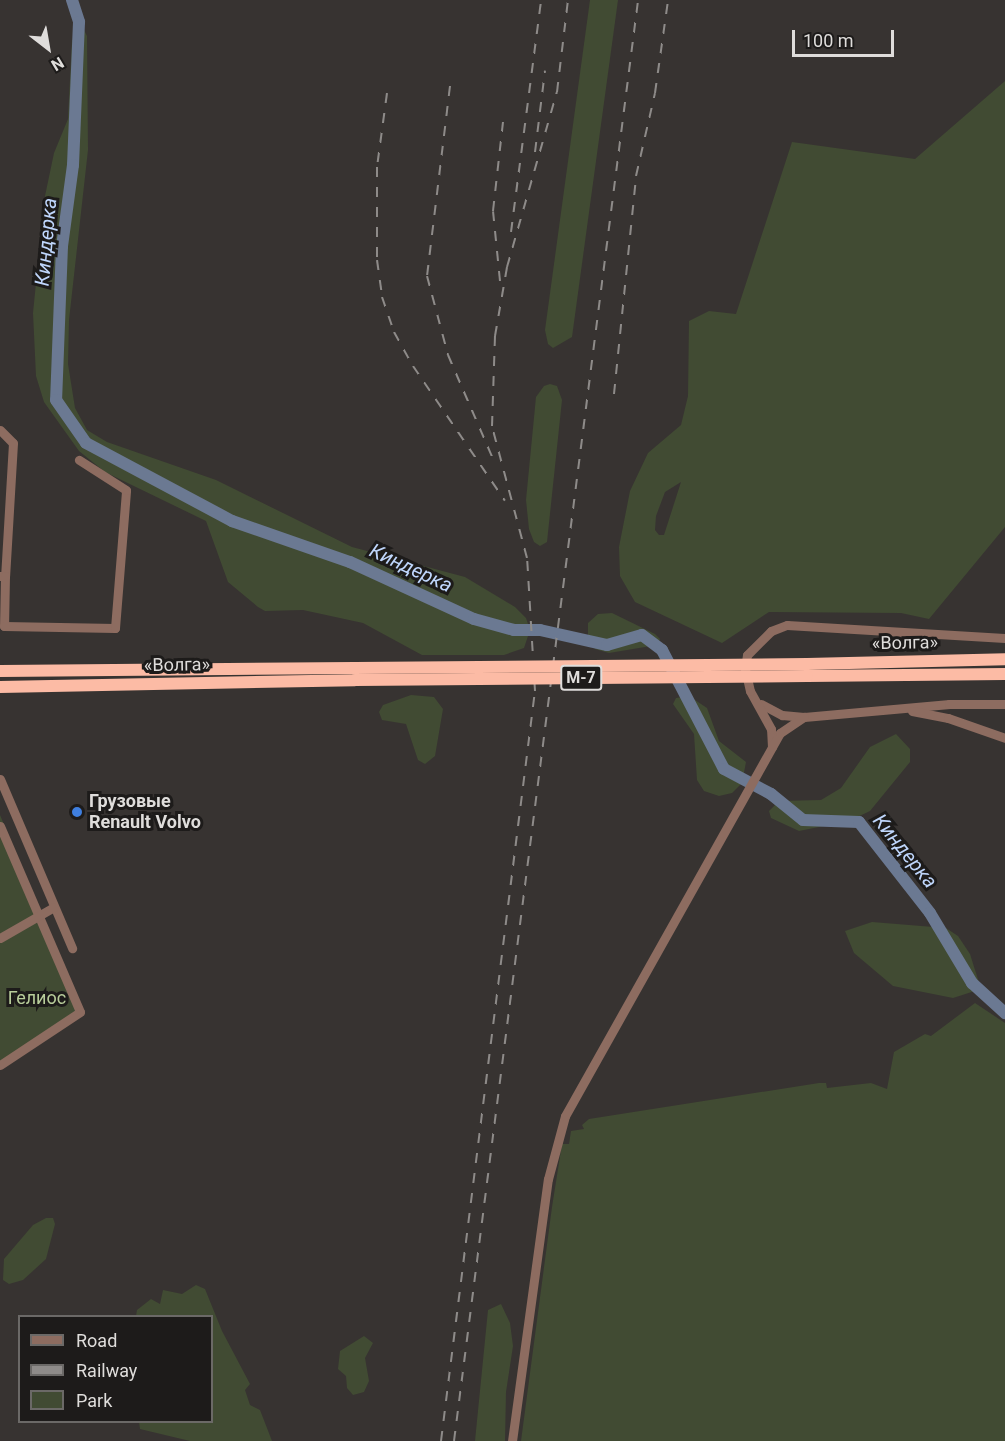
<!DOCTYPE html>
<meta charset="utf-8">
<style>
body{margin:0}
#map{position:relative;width:1005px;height:1441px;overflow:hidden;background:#373331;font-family:Roboto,sans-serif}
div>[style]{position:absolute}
.green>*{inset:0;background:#414b33}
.river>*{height:12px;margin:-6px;padding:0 6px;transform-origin:6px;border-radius:6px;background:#6b7992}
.minor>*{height:9px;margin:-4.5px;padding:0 4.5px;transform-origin:4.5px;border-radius:4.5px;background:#8d6c60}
.highway>*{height:12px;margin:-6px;padding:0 6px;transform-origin:6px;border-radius:6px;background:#fcbba5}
.rail>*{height:2px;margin-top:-1px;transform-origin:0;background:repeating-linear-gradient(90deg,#8e8b89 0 10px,transparent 0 20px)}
.highway-bridge>*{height:12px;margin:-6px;padding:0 6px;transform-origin:6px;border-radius:6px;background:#fcbba5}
.dots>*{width:16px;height:16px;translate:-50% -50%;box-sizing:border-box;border:3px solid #1d1b1a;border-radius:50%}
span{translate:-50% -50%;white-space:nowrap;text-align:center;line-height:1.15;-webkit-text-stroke:6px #1d1b1a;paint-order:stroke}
.shield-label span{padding:2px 4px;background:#1d1b1a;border:2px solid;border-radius:4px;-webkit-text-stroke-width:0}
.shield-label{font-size:16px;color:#dfdddb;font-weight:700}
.street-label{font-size:18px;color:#dfdddb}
.poi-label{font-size:18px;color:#dfdddb;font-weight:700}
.left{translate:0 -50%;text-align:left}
.park-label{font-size:18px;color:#b8cd9a}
.water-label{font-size:20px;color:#bfd6fc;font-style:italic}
.legend{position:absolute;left:18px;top:1315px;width:195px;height:108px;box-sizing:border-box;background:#1d1b1a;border:2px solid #6b6967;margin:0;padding:8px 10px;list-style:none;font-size:18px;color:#dfdddb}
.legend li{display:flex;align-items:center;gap:12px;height:30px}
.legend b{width:30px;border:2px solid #6b6967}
.north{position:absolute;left:18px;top:18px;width:60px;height:60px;-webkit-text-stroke:4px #1d1b1a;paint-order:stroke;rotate:149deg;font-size:16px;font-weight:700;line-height:24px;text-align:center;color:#dfdddb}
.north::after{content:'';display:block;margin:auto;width:21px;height:27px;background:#dfdddb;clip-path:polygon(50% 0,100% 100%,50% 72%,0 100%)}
.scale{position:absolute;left:792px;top:30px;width:102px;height:27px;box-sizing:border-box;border:3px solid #dfdddb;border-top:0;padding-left:8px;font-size:18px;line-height:21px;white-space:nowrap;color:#dfdddb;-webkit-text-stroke:4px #1d1b1a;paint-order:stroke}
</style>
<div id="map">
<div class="green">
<i style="clip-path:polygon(590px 0,618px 0,572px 337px,553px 348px,548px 344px,545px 330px)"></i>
<i style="clip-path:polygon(84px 30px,87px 36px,88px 150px,69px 320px,68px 364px,75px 408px,87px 430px,107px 442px,216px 480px,352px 547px,465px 577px,515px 607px,526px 618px,530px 630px,524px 648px,504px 655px,422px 655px,363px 623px,303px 610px,265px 611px,258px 607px,228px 582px,206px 521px,105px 472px,79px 451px,44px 402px,36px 376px,33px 313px,36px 283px,45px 243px,45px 196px,54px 153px,68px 119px,72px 40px)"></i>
<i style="clip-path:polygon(evenodd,1005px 81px,1005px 527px,929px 619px,901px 613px,769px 612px,722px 643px,635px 602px,620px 576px,619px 547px,630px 491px,648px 453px,681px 425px,688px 396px,689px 321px,709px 311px,736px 314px,792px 142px,915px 159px,1005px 81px,681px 482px,664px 535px,659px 535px,655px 530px,656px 516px,665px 492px,681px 482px)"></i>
<i style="clip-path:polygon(550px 384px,557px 386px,562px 400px,547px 542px,540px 546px,534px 542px,529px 529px,526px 500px,536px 397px,544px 386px)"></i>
<i style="clip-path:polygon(612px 613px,655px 634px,660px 639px,657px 645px,609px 653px,595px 649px,588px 637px,588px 623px,598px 614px)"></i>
<i style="clip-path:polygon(411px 695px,434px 697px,443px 709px,435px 756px,425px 764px,418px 760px,406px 724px,382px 720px,379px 712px,383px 705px)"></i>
<i style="clip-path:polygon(689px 696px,707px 708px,719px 741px,746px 762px,742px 783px,732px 793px,719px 796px,704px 791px,697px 780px,694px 734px,673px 704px,676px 698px)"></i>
<i style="clip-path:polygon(896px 734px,910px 749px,910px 762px,870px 811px,849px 821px,799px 831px,771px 818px,769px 811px,779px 801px,821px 800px,841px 788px,870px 747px)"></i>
<i style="clip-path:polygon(0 815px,84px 1015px,0 1067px)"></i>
<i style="clip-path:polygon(872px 922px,946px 928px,958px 936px,970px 954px,981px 989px,953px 998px,893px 986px,854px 953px,845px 931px)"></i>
<i style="clip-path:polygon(975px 1003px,1005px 1023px,1005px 1441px,521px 1441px,552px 1207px,562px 1144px,569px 1144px,571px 1131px,584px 1129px,582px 1125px,589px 1119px,819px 1083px,826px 1083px,827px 1088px,871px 1083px,887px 1089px,894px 1052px,925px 1034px,931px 1036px)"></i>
<i style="clip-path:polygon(46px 1218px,53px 1218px,55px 1224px,46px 1259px,23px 1280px,9px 1284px,3px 1280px,4px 1259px,33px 1225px)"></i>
<i style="clip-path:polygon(196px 1285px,205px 1289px,222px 1331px,250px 1384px,245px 1390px,250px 1405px,260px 1410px,272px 1441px,190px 1441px,140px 1429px,139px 1422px,212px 1422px,212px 1316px,136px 1316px,137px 1310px,151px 1299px,160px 1304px,163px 1290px,182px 1294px)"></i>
<i style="clip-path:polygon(501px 1304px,510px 1323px,513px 1346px,506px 1392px,505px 1441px,475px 1441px,488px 1310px)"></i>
<i style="clip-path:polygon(364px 1336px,373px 1343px,365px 1358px,369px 1381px,364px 1392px,353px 1395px,347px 1388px,346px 1376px,338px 1369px,340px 1351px)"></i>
</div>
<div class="river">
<i style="left:72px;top:0;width:23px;rotate:72deg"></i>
<i style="left:79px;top:22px;width:143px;rotate:92.4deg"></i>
<i style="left:73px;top:165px;width:82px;rotate:97.7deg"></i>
<i style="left:62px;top:246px;width:154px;rotate:92.2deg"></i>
<i style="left:56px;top:400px;width:52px;rotate:55.1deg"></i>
<i style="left:86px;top:443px;width:166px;rotate:28.1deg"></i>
<i style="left:232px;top:521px;width:125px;rotate:19.2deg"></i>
<i style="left:350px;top:562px;width:136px;rotate:24.7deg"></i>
<i style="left:474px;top:619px;width:41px;rotate:15.4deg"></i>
<i style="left:514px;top:630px;width:26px"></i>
<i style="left:540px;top:630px;width:69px;rotate:12.6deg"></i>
<i style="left:607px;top:645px;width:36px;rotate:-16deg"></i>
<i style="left:642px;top:635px;width:25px;rotate:37deg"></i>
<i style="left:662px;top:650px;width:134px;rotate:62.5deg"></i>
<i style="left:724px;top:769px;width:53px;rotate:28deg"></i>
<i style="left:771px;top:794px;width:41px;rotate:39.1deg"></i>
<i style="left:803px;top:820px;width:56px;rotate:2deg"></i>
<i style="left:859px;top:822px;width:115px;rotate:52deg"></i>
<i style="left:930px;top:913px;width:82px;rotate:59deg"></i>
<i style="left:972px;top:983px;width:45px;rotate:42.3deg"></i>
</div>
<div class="minor">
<i style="left:0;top:430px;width:18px;rotate:45deg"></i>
<i style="left:13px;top:443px;width:133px;rotate:93.4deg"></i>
<i style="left:5px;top:576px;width:5px;rotate:180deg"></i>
<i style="left:5px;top:576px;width:50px;rotate:91.1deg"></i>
<i style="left:4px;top:626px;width:111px;rotate:1deg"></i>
<i style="left:115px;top:628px;width:138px;rotate:-85.4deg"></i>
<i style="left:126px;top:490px;width:56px;rotate:-147.4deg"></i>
<i style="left:761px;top:704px;width:24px;rotate:28deg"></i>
<i style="left:782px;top:715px;width:22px;rotate:5deg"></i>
<i style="left:804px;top:717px;width:146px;rotate:-5.1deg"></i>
<i style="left:949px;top:704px;width:56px"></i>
<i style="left:912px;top:711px;width:37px;rotate:11deg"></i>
<i style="left:948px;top:718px;width:60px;rotate:19.3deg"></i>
<i style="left:772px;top:747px;width:18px;rotate:-93deg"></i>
<i style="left:771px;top:729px;width:43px;rotate:-118.9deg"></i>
<i style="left:750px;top:691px;width:23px;rotate:-103deg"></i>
<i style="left:745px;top:669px;width:14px;rotate:-82deg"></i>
<i style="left:747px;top:655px;width:34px;rotate:-45deg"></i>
<i style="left:771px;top:631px;width:17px;rotate:-21deg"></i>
<i style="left:787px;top:625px;width:218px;rotate:3.4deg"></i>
<i style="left:0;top:779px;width:184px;rotate:66.9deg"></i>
<i style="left:0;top:826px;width:202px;rotate:66.7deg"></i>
<i style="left:80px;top:1012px;width:96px;rotate:146.5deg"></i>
<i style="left:0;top:938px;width:62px;rotate:-29.9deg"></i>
<i style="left:512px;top:1441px;width:264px;rotate:-82.2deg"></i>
<i style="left:548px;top:1179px;width:65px;rotate:-74.9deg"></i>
<i style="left:565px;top:1116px;width:439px;rotate:-60.7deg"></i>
<i style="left:780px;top:733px;width:29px;rotate:-34deg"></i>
</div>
<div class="highway">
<i style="left:807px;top:664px;width:198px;rotate:-1.4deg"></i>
<i style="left:0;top:671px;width:355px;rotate:-0.5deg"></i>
<i style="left:807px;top:676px;width:198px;rotate:-0.6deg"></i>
<i style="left:0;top:687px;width:355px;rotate:-1.1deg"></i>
</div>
<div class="rail">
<i style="left:450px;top:86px;width:191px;rotate:96.9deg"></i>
<i style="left:427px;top:276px;width:82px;rotate:75.1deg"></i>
<i style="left:448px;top:355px;width:113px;rotate:66.6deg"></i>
<i style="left:387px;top:93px;width:75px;rotate:97.7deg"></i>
<i style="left:377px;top:167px;width:93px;rotate:90deg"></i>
<i style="left:377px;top:260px;width:37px;rotate:82deg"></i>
<i style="left:382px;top:297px;width:37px;rotate:71deg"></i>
<i style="left:394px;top:332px;width:39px;rotate:61deg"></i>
<i style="left:413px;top:366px;width:163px;rotate:55.7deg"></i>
<i style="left:535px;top:152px;width:82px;rotate:-83deg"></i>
<i style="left:511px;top:232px;width:234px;rotate:-82.6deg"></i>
<i style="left:500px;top:281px;width:70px;rotate:-95.7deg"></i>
<i style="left:493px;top:211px;width:90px;rotate:-83.6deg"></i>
<i style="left:614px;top:394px;width:219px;rotate:-84.2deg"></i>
<i style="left:636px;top:176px;width:85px;rotate:-77.1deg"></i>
<i style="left:655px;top:93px;width:94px;rotate:-82deg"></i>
<i style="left:441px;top:1441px;width:756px;rotate:-82.86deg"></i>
<i style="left:535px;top:691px;width:133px;rotate:-93.4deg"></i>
<i style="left:527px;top:558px;width:137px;rotate:-104.9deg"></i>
<i style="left:492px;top:426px;width:90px;rotate:-88.1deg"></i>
<i style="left:495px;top:336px;width:70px;rotate:-80.1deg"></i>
<i style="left:507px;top:267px;width:182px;rotate:-74.1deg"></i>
<i style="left:557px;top:92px;width:93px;rotate:-83.2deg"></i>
<i style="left:454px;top:1441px;width:1453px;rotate:-82.72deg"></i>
</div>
<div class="highway-bridge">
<i style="left:355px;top:668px;width:452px;rotate:-0.5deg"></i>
<i style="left:355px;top:680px;width:452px;rotate:-0.5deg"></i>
</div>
<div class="dots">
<i style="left:77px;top:812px;background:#3f7fe0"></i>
</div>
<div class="shield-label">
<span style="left:581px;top:678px">М-7</span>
</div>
<div class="street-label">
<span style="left:905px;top:643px;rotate:-1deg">«Волга»</span>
<span style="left:177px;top:665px;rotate:-1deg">«Волга»</span>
</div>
<div class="poi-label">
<span class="left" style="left:89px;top:812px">Грузовые<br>Renault Volvo</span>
</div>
<div class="park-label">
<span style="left:37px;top:998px">Гелиос</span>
</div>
<div class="water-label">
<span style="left:46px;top:242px;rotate:-85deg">Киндерка</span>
<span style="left:411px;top:568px;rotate:25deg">Киндерка</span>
<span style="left:905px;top:851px;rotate:51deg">Киндерка</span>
</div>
<ul class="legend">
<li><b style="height:8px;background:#8d6c60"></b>Road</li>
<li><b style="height:8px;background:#8e8b89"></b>Railway</li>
<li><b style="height:16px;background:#414b33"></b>Park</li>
</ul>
<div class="north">N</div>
<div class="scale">100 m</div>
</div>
